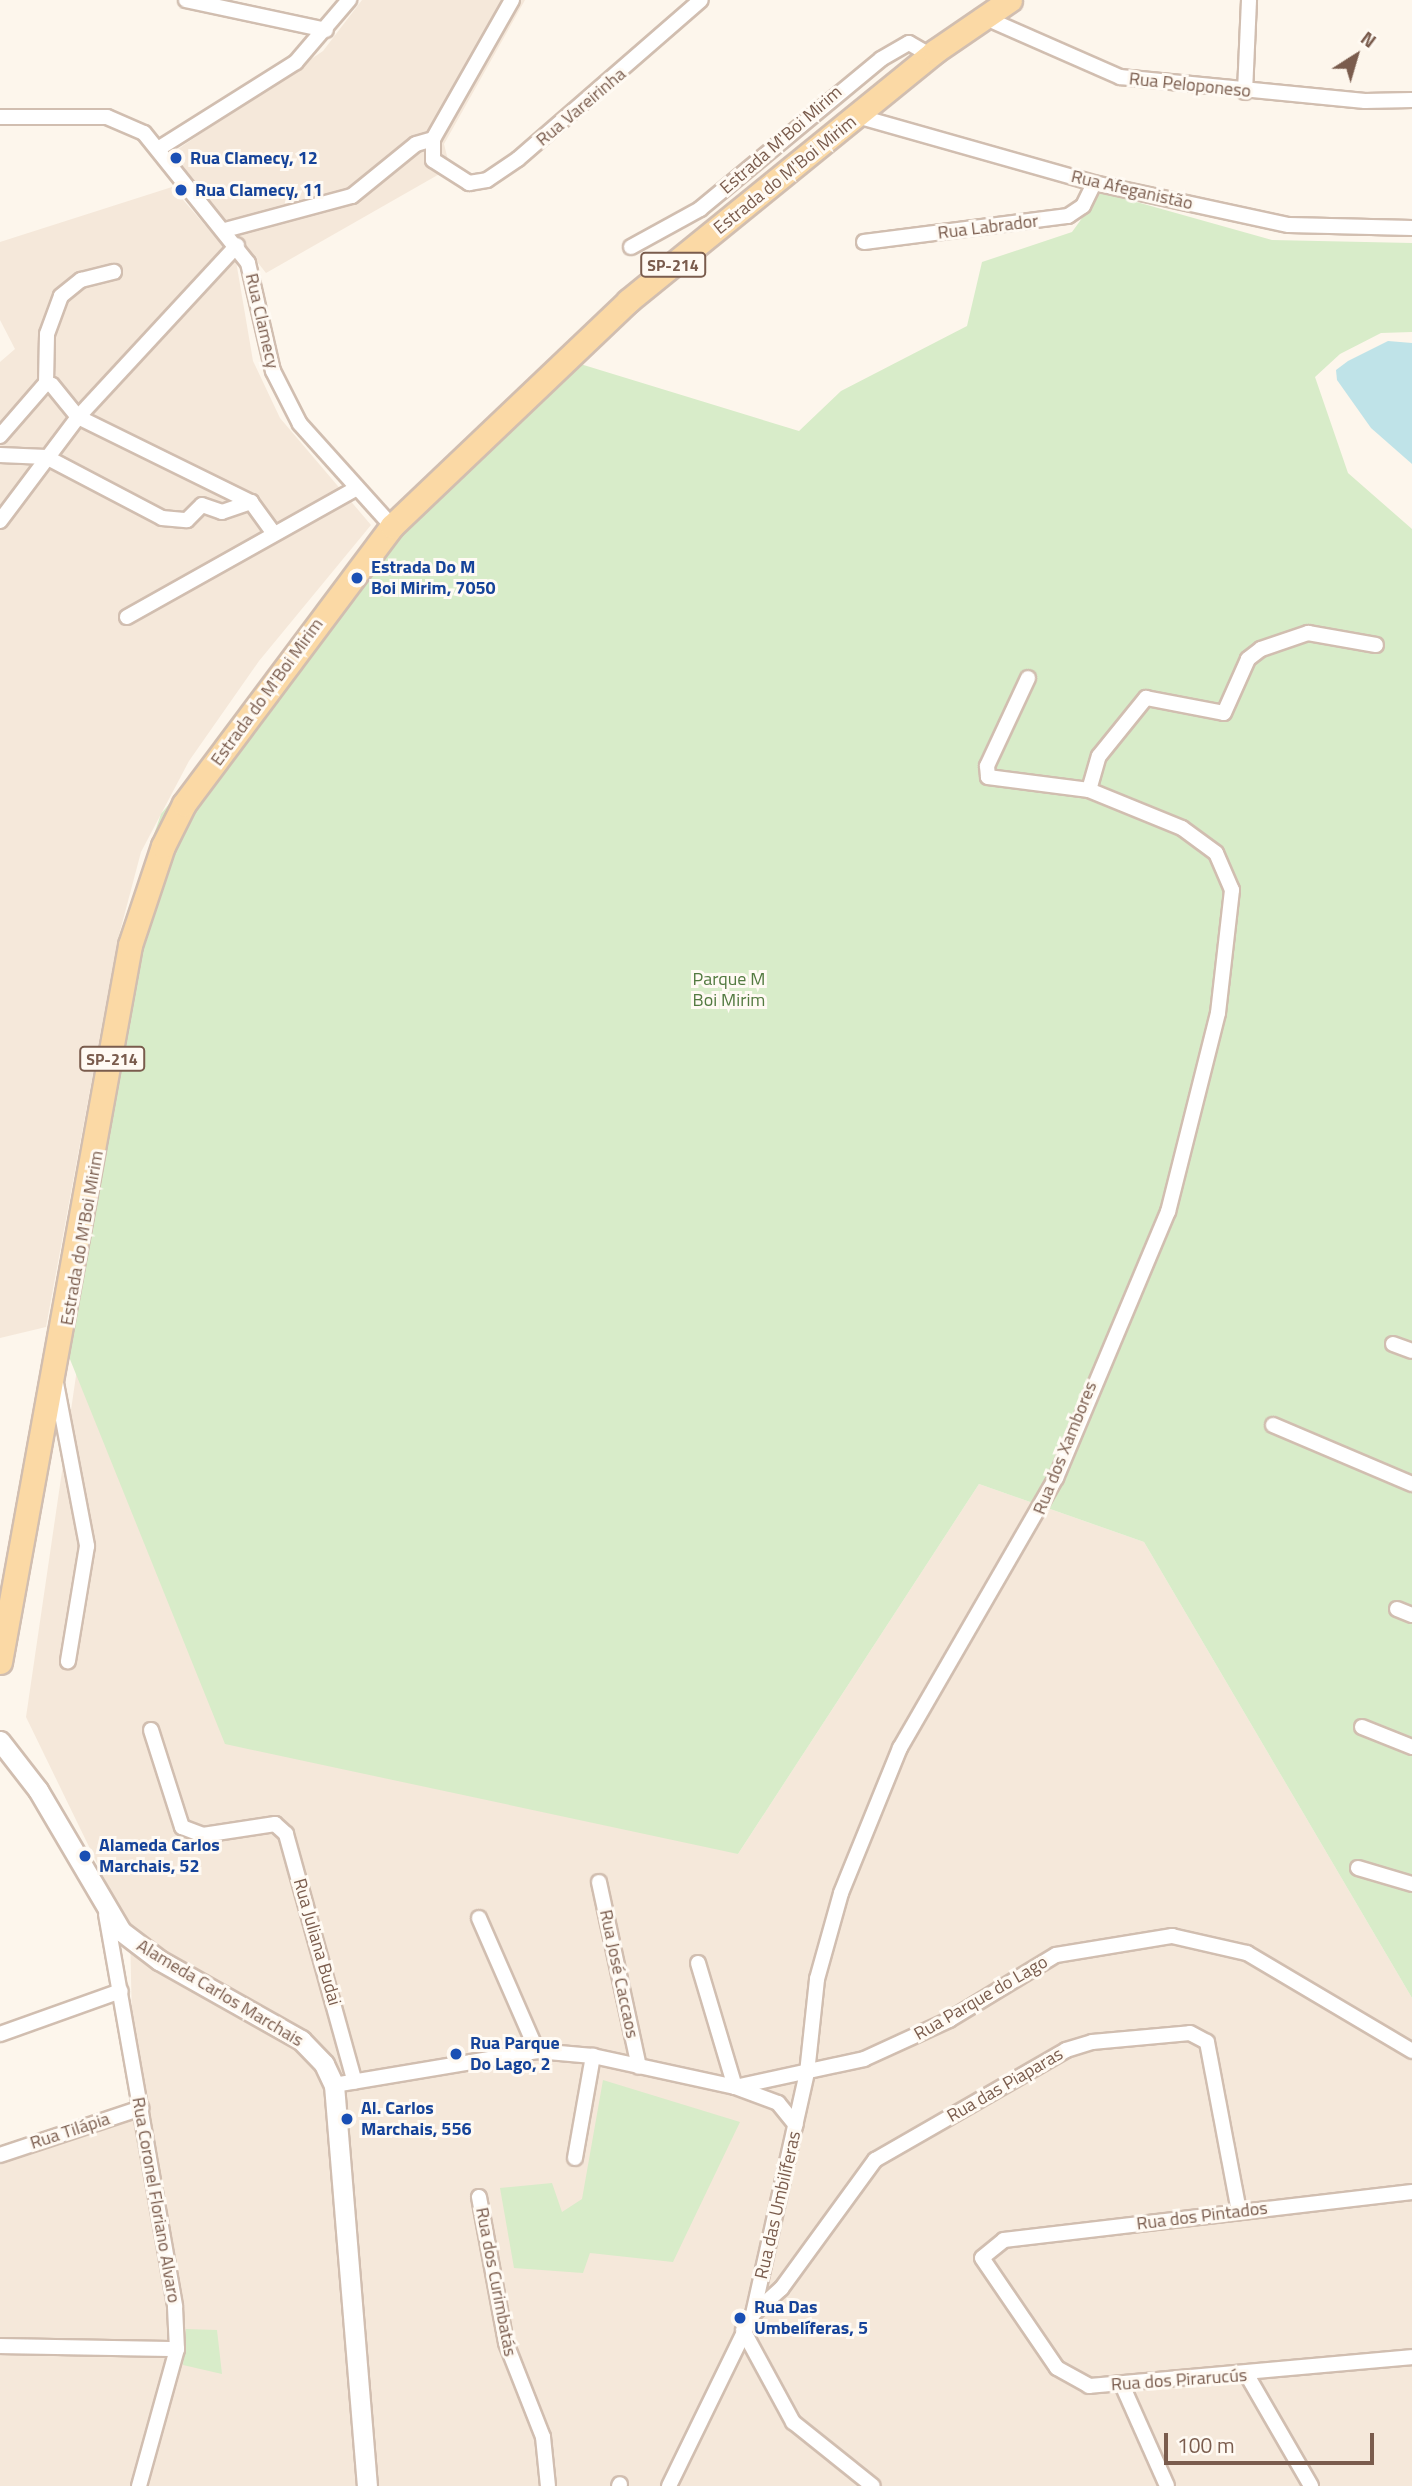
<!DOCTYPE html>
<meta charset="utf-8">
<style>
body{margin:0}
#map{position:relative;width:1412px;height:2486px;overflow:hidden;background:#fdf6ec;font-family:"Titillium Web",sans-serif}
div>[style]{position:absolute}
.residential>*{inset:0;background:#f5e8da}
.green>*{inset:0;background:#d8ecc9}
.water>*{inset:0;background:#bfe3e8}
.roads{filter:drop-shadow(2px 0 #d1beb0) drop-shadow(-2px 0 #d1beb0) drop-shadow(0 2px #d1beb0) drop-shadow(0 -2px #d1beb0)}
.street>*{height:14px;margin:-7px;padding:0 7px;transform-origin:7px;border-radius:7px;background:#fff}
.secondary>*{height:19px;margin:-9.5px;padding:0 9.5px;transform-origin:9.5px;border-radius:9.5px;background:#fff}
.primary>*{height:23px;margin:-11.5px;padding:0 11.5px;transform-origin:11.5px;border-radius:11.5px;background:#fbd9a5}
.dots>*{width:19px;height:19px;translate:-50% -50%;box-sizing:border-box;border:4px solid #fffaf3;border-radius:50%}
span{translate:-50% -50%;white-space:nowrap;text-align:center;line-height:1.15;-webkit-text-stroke:6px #fffaf3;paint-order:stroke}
.shield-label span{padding:2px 5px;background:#fffaf3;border:2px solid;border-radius:5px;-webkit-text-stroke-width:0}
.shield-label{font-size:16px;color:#7a5c4d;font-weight:700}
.street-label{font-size:18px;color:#7a5c4d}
.transit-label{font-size:18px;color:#164399;font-weight:700}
.left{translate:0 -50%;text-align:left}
.park-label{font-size:18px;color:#537a41}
.north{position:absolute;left:1321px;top:21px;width:70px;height:70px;-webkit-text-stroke:5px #fffaf3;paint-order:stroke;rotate:37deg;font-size:19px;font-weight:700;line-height:28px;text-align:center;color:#7a5c4d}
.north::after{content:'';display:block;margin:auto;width:24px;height:32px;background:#7a5c4d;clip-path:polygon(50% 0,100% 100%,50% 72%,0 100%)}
.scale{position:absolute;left:1164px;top:2433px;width:210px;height:32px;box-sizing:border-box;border:4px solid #7a5c4d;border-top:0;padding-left:9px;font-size:21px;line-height:24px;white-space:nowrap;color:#7a5c4d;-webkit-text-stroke:5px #fffaf3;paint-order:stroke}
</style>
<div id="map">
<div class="residential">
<i style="clip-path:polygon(362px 0,525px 0,444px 144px,450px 168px,266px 273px,172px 153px,323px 51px)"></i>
<i style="clip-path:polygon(172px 187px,236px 261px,253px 361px,280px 418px,371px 525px,259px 661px,189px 761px,141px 852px,118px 939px,46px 1327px,0 1338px,0 362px,15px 349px,0 320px,0 242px)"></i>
<i style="clip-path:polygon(77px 1369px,738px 1854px,979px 1484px,1144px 1542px,1412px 1998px,1412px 2486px,0 2486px,0 2163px,134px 2115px,130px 1931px,26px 1717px)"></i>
</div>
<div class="green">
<i style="clip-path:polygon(1101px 192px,1272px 240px,1412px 243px,1412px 332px,1381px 333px,1340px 354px,1315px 377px,1348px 473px,1412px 529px,1412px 1998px,1144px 1542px,979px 1484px,738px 1854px,225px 1744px,63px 1342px,118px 939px,161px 814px,392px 526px,564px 359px,799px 431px,841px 391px,967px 326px,982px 262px,1072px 232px)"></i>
<i style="clip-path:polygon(603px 2080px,740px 2122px,673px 2262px,590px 2253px,583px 2273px,514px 2268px,500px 2188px,552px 2183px,562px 2212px,582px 2199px)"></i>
<i style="clip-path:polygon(186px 2329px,217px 2330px,222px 2374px,183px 2365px)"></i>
</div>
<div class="water">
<i style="clip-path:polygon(1388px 341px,1412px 343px,1412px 464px,1371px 428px,1337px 380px,1336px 370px,1348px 361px)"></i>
</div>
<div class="roads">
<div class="street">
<i style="left:186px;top:0;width:143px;rotate:12.1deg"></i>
<i style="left:512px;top:0;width:160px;rotate:119.6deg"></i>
<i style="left:433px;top:139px;width:21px;rotate:90deg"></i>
<i style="left:433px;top:160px;width:43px;rotate:32.6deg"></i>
<i style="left:469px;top:183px;width:18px;rotate:-9deg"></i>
<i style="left:487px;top:180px;width:37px;rotate:-34deg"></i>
<i style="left:518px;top:159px;width:242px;rotate:-41deg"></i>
<i style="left:981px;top:16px;width:152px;rotate:23.7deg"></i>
<i style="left:1120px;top:77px;width:246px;rotate:5.6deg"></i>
<i style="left:1365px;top:101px;width:47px;rotate:-1.2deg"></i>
<i style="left:1245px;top:92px;width:92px;rotate:-87.5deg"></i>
<i style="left:857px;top:116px;width:246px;rotate:15.8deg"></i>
<i style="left:1094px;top:183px;width:199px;rotate:12.2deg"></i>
<i style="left:1289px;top:225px;width:123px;rotate:1.4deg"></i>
<i style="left:0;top:117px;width:107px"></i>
<i style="left:107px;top:117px;width:40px;rotate:23.4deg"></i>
<i style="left:144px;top:133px;width:166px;rotate:51.3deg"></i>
<i style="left:248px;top:263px;width:111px;rotate:77deg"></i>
<i style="left:273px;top:371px;width:59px;rotate:63deg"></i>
<i style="left:300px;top:424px;width:137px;rotate:48deg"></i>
<i style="left:158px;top:149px;width:163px;rotate:-32.2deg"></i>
<i style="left:296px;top:62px;width:82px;rotate:-49.5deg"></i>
<i style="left:225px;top:230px;width:131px;rotate:-15deg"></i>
<i style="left:352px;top:196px;width:82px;rotate:-39.1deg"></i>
<i style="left:416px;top:144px;width:18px;rotate:-16deg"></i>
<i style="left:864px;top:242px;width:206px;rotate:-7.3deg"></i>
<i style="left:1068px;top:216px;width:18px;rotate:-34deg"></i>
<i style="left:1083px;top:206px;width:25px;rotate:-64deg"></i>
<i style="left:631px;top:247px;width:79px;rotate:-28.8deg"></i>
<i style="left:700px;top:209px;width:235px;rotate:-39.6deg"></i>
<i style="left:881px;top:59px;width:32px;rotate:-30deg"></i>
<i style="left:909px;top:43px;width:24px;rotate:30deg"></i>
<i style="left:46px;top:383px;width:49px;rotate:-88.8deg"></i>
<i style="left:47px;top:334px;width:40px;rotate:-69.8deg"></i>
<i style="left:61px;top:296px;width:26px;rotate:-39deg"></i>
<i style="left:81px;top:280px;width:34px;rotate:-14deg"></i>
<i style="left:0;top:436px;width:70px;rotate:-49deg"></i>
<i style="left:46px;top:383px;width:6px;rotate:18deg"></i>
<i style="left:52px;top:385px;width:41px;rotate:50.9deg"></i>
<i style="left:78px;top:417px;width:193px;rotate:26.2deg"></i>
<i style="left:251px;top:502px;width:39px;rotate:54deg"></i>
<i style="left:0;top:455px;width:46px;rotate:2.5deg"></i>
<i style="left:46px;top:457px;width:131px;rotate:27.7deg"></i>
<i style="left:162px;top:518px;width:25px;rotate:5deg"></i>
<i style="left:187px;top:520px;width:21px;rotate:-45deg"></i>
<i style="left:202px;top:505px;width:21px;rotate:19deg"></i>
<i style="left:222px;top:512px;width:31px;rotate:-19deg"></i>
<i style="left:0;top:521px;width:130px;rotate:-53.1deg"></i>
<i style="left:78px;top:417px;width:234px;rotate:-47.2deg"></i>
<i style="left:127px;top:617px;width:261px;rotate:-29.3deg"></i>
<i style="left:1089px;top:790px;width:35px;rotate:-74deg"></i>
<i style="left:1099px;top:756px;width:75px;rotate:-51deg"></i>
<i style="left:1146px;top:698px;width:79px;rotate:10.9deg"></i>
<i style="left:1224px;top:713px;width:59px;rotate:-66deg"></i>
<i style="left:1248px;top:659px;width:16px;rotate:-38deg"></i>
<i style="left:1261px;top:649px;width:50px;rotate:-18.8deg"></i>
<i style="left:1308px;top:633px;width:69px;rotate:10deg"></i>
<i style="left:1393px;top:1344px;width:20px;rotate:20deg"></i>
<i style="left:56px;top:1383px;width:166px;rotate:79.2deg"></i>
<i style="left:87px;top:1546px;width:117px;rotate:99.4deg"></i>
<i style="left:1273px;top:1425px;width:151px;rotate:23deg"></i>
<i style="left:1397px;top:1609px;width:16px;rotate:22deg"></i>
<i style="left:1362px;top:1727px;width:54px;rotate:21.8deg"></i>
<i style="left:151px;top:1730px;width:102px;rotate:72.3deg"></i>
<i style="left:182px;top:1827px;width:22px;rotate:21deg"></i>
<i style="left:203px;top:1835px;width:73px;rotate:-8.7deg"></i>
<i style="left:275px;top:1824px;width:15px;rotate:42deg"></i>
<i style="left:286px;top:1834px;width:257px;rotate:74.5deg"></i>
<i style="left:1358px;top:1868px;width:56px;rotate:16.5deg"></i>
<i style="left:599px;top:1882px;width:189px;rotate:77.8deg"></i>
<i style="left:106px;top:1914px;width:399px;rotate:80deg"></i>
<i style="left:175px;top:2307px;width:42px;rotate:87.3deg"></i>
<i style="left:177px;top:2349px;width:142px;rotate:105.5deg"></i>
<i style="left:479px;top:1918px;width:145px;rotate:66.4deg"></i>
<i style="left:698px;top:1963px;width:129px;rotate:73.4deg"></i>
<i style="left:735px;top:2087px;width:46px;rotate:20.4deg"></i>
<i style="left:778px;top:2103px;width:28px;rotate:51deg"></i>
<i style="left:0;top:2034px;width:128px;rotate:-19.6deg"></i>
<i style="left:334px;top:2085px;width:206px;rotate:-9.5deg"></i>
<i style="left:537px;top:2051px;width:56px;rotate:5.1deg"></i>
<i style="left:593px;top:2056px;width:145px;rotate:12.3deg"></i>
<i style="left:735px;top:2087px;width:132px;rotate:-12.2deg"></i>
<i style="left:864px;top:2059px;width:94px;rotate:-24.6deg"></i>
<i style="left:949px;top:2020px;width:125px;rotate:-31.3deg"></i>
<i style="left:1056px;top:1955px;width:118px;rotate:-9.3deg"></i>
<i style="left:1172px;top:1936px;width:77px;rotate:12.8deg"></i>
<i style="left:1247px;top:1953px;width:192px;rotate:30.7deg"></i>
<i style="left:0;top:2155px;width:149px;rotate:-18.4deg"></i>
<i style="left:575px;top:2158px;width:104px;rotate:-80deg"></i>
<i style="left:1412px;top:2192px;width:411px;rotate:173.3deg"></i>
<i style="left:1004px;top:2240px;width:28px;rotate:141deg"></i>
<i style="left:982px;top:2258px;width:133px;rotate:55.7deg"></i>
<i style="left:1057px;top:2368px;width:37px;rotate:29deg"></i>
<i style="left:1089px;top:2386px;width:324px;rotate:-5.1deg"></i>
<i style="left:479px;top:2197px;width:148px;rotate:79.5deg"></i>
<i style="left:506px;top:2343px;width:101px;rotate:68.5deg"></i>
<i style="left:543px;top:2437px;width:49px;rotate:84.2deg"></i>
<i style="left:753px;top:2314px;width:38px;rotate:-42deg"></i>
<i style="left:781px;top:2289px;width:160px;rotate:-53.9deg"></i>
<i style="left:875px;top:2160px;width:220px;rotate:-29.9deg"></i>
<i style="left:1066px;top:2050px;width:27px;rotate:-17deg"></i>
<i style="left:1092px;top:2042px;width:98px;rotate:-5.2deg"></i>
<i style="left:1190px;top:2033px;width:19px;rotate:28deg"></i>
<i style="left:1207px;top:2042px;width:173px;rotate:79.3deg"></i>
<i style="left:743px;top:2330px;width:105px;rotate:61.5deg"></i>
<i style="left:793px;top:2422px;width:102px;rotate:38.7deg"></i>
<i style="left:0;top:2346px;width:177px;rotate:1deg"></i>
<i style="left:1247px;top:2375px;width:128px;rotate:60deg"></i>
<i style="left:1123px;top:2387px;width:108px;rotate:66deg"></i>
<i style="left:619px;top:2486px;width:2px;rotate:-63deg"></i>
<i style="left:669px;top:2486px;width:191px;rotate:-64deg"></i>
<i style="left:753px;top:2314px;width:247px;rotate:-77.4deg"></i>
<i style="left:807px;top:2073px;width:95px;rotate:-83.9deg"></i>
<i style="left:817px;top:1979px;width:89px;rotate:-74.4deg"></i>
<i style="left:841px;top:1893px;width:157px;rotate:-67.9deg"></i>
<i style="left:900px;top:1748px;width:312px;rotate:-60deg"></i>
<i style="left:1056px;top:1478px;width:289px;rotate:-67.2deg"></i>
<i style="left:1168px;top:1212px;width:205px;rotate:-75.9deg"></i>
<i style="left:1218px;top:1013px;width:124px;rotate:-83.5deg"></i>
<i style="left:1232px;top:890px;width:40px;rotate:-113.4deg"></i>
<i style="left:1216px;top:853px;width:42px;rotate:-143.7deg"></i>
<i style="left:1182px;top:828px;width:100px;rotate:-157.8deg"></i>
<i style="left:1089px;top:790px;width:102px;rotate:-172.7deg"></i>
<i style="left:988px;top:777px;width:11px;rotate:-95deg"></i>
<i style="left:987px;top:766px;width:97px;rotate:-65deg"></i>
</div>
<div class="secondary">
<i style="left:0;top:1741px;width:62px;rotate:52.2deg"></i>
<i style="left:38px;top:1790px;width:164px;rotate:59.5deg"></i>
<i style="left:121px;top:1931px;width:48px;rotate:37.3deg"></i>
<i style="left:159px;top:1960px;width:163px;rotate:29.4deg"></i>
<i style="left:301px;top:2040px;width:33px;rotate:46deg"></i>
<i style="left:324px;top:2064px;width:23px;rotate:65deg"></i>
<i style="left:334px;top:2085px;width:402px;rotate:85.3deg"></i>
</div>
<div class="primary">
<i style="left:0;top:1662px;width:729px;rotate:-79.72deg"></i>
<i style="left:130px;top:945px;width:104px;rotate:-71.6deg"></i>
<i style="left:163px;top:846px;width:47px;rotate:-63.4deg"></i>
<i style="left:184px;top:804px;width:347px;rotate:-53.2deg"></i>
<i style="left:392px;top:526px;width:326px;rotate:-43.6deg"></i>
<i style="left:628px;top:301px;width:395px;rotate:-39.1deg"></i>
<i style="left:934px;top:52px;width:92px;rotate:-34.4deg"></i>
</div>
</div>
<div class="dots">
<i style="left:176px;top:158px;background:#1a4fb4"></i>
<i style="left:181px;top:190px;background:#1a4fb4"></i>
<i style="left:357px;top:578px;background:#1a4fb4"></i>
<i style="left:85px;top:1856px;background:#1a4fb4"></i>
<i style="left:456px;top:2054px;background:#1a4fb4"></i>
<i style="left:347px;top:2119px;background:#1a4fb4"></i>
<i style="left:740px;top:2318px;background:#1a4fb4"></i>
</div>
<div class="shield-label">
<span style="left:673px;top:265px">SP-214</span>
<span style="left:112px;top:1059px">SP-214</span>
</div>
<div class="street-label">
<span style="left:1190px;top:85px;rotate:6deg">Rua Peloponeso</span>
<span style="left:581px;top:107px;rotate:-40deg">Rua Vareirinha</span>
<span style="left:781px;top:140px;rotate:-41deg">Estrada M'Boi Mirim</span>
<span style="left:785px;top:175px;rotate:-39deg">Estrada do M'Boi Mirim</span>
<span style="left:1132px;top:190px;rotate:13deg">Rua Afeganistão</span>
<span style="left:988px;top:227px;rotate:-7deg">Rua Labrador</span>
<span style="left:262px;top:321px;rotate:77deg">Rua Clamecy</span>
<span style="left:267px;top:692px;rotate:-54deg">Estrada do M'Boi Mirim</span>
<span style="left:82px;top:1238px;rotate:-80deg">Estrada do M'Boi Mirim</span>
<span style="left:1065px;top:1448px;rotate:-68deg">Rua dos Xambores</span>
<span style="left:317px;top:1942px;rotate:74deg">Rua Juliana Budai</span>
<span style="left:619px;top:1974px;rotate:78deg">Rua José Caccaos</span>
<span style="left:220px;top:1993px;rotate:31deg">Alameda Carlos Marchais</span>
<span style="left:981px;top:1998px;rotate:-30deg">Rua Parque do Lago</span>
<span style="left:1005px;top:2085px;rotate:-30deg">Rua das Piaparas</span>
<span style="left:70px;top:2131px;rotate:-18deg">Rua Tilápia</span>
<span style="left:156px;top:2200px;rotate:80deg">Rua Coronel Floriano Alvaro</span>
<span style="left:778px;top:2205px;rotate:-77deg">Rua das Umbilíferas</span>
<span style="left:1202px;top:2216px;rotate:-7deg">Rua dos Pintados</span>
<span style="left:496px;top:2282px;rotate:79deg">Rua dos Curimbatás</span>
<span style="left:1179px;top:2380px;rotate:-4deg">Rua dos Pirarucús</span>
</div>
<div class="transit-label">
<span class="left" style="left:190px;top:158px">Rua Clamecy, 12</span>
<span class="left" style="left:195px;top:190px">Rua Clamecy, 11</span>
<span class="left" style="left:371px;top:578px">Estrada Do M<br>Boi Mirim, 7050</span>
<span class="left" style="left:99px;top:1856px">Alameda Carlos<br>Marchais, 52</span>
<span class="left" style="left:470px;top:2054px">Rua Parque<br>Do Lago, 2</span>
<span class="left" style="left:361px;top:2119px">Al. Carlos<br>Marchais, 556</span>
<span class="left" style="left:754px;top:2318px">Rua Das<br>Umbelíferas, 5</span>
</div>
<div class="park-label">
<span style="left:729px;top:990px">Parque M<br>Boi Mirim</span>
</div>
<div class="north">N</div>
<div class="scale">100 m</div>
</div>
